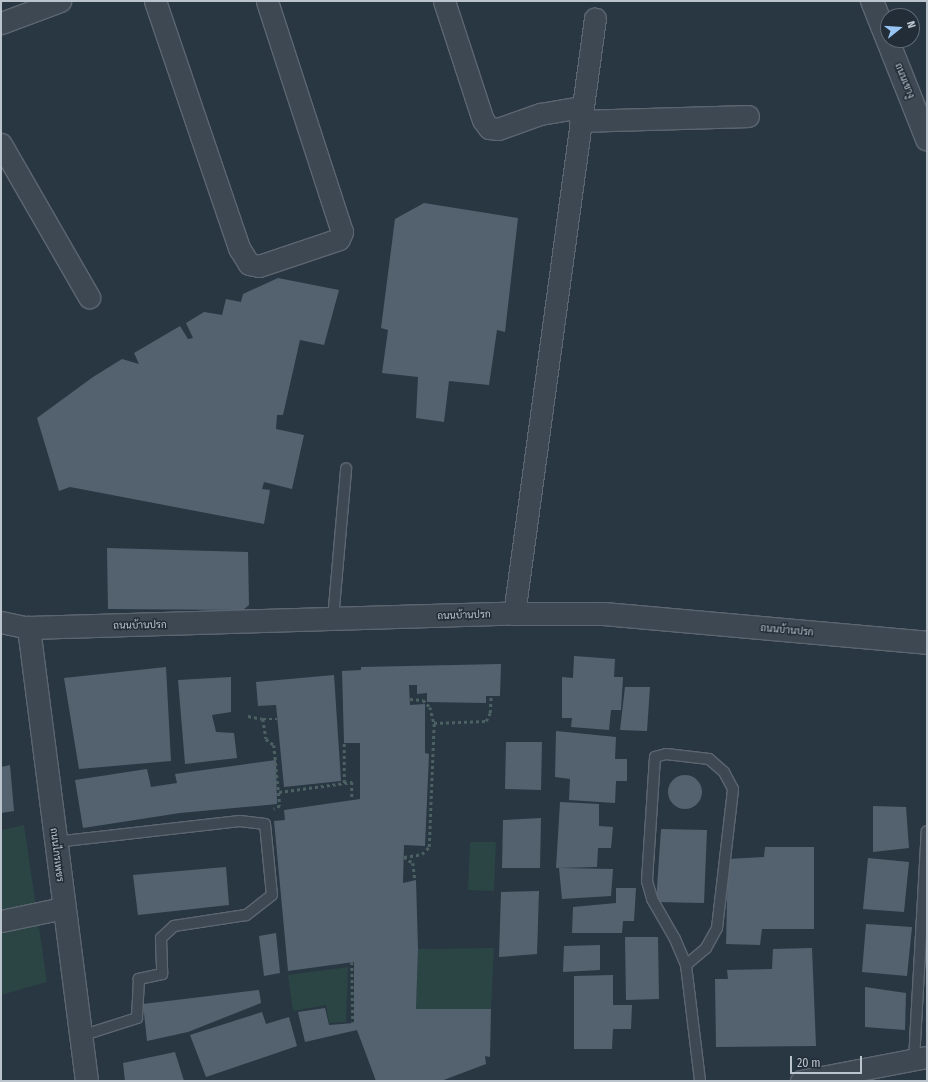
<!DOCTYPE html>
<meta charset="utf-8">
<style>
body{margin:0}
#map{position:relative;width:928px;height:1082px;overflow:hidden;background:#293743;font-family:"Fira Sans Condensed",Sarabun,sans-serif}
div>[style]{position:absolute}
.green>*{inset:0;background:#2b4444}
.building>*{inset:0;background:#546270}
.round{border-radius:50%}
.path>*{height:2.5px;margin-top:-1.25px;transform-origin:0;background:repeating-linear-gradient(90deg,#4b6162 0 3px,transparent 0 6px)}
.roads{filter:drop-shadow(1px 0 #5c6670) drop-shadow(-1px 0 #5c6670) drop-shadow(0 1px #5c6670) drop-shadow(0 -1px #5c6670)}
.service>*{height:10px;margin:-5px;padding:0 5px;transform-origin:5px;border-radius:5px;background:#3d4853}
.minor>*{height:21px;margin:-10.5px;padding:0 10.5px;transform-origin:10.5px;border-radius:10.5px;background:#3d4853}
.tertiary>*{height:22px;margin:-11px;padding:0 11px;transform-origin:11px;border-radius:11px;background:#3d4853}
span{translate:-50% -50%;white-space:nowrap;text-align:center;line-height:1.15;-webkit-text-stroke:3px #222d38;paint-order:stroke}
.street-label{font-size:10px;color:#bbc3cc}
.frame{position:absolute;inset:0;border:2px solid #bbc3cc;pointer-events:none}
.north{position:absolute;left:880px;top:8px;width:40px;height:40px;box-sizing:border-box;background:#222d38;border:1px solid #5f6973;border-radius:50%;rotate:73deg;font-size:11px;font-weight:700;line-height:16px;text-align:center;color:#bbc3cc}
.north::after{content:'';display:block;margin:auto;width:14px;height:18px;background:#98c5f3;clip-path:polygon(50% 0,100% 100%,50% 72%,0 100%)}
.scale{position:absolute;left:790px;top:1056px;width:72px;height:18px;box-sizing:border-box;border:2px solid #bbc3cc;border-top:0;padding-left:5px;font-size:12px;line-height:14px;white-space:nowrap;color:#bbc3cc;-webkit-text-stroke:3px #222d38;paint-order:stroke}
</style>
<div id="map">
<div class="green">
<i style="clip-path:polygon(24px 825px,47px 982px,1px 995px,1px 830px)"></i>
<i style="clip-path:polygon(470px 842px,496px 842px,494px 891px,468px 890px)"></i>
<i style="clip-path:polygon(494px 948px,491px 1009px,416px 1009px,418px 949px)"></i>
<i style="clip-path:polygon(348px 967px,346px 1022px,329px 1023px,326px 1005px,293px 1011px,288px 975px)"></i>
</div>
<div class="building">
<i style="clip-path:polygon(424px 203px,518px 218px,505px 332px,497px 330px,489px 385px,449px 381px,444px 422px,416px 418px,418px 377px,382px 373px,388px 330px,381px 328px,395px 219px)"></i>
<i style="clip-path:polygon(278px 278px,339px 290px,324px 345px,300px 340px,283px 415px,277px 415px,276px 429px,304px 435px,292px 489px,264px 482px,262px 489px,270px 490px,264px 524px,70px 487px,59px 491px,37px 418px,93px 377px,122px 359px,139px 364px,134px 353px,180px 326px,188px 339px,193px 338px,186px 323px,204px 312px,222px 315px,226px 299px,241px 302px,243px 294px)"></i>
<i style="clip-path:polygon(107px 548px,248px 552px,249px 605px,243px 610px,108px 609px)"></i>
<i style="clip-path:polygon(574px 656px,615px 659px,614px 677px,623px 677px,621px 710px,611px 710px,609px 730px,571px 727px,572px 718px,562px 718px,562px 677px,573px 678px)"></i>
<i style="clip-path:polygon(501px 664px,500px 696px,486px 696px,486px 703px,427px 702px,427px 693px,417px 694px,417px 685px,409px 685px,410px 705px,425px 704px,425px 753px,429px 754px,425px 846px,404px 845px,403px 883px,416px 880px,418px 949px,416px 1009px,491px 1009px,490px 1057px,485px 1056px,486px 1064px,441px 1081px,376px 1081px,357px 1030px,305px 1042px,298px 1012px,325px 1008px,329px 1025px,354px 1023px,354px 962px,288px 971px,274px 821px,285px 820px,284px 810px,360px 799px,360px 743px,344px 743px,342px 671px,361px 670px,361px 667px)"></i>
<i style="clip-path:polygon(166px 667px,171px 761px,79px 769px,64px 678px)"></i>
<i style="clip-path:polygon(334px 675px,341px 781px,284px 787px,276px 705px,258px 706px,256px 682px)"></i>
<i style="clip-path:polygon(231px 677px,231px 712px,212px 715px,216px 732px,234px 733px,237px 758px,185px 764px,178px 680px)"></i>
<i style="clip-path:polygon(625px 687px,650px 687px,647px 731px,620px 730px)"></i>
<i style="clip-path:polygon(556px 731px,616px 737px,615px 759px,627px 759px,627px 781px,616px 781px,615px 803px,569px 800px,570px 779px,555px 777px)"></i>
<i style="clip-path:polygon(506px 742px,542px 742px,541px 790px,505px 789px)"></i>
<i style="clip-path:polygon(276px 760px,277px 804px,180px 813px,83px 828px,75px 780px,147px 769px,151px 787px,177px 783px,175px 774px)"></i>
<i style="clip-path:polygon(10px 765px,14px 811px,1px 813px,1px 767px)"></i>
<i class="round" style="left:668px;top:775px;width:34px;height:34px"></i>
<i style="clip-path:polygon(560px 802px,599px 804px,599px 826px,613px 827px,611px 848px,598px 848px,597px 867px,556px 868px)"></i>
<i style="clip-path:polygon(873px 806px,906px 807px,909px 848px,873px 852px)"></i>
<i style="clip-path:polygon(541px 818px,540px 868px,502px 868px,503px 820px)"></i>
<i style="clip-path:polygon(661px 829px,707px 830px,704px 903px,656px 902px)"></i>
<i style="clip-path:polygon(765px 847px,814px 847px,814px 929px,762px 929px,760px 945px,726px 944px,728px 859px,764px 857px)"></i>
<i style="clip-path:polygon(868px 858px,909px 862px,904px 912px,863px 909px)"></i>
<i style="clip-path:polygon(226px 867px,229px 905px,138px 915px,133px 875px)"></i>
<i style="clip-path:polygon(559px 868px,613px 869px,611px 896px,562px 899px)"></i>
<i style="clip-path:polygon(616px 888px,636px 888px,634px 921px,623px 921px,622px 933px,572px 933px,573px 907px,616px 903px)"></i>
<i style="clip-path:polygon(539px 891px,537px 954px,499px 957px,501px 892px)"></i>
<i style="clip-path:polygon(866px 924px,912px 927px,907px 976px,862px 972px)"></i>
<i style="clip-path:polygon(276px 933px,280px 973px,264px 976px,259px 936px)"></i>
<i style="clip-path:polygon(625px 937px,658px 937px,659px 999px,626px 1000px)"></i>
<i style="clip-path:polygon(600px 945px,600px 970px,563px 972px,564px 946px)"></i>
<i style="clip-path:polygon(812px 948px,816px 1046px,716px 1047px,715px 979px,728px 979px,727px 970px,772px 969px,773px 949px)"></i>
<i style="clip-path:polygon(613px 975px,613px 1005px,632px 1005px,631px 1029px,613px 1029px,612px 1049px,574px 1049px,574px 976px)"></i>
<i style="clip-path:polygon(865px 987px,906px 993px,905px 1030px,865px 1027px)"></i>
<i style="clip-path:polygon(259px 990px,261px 1003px,188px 1032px,147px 1041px,143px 1004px)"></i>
<i style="clip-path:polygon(262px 1012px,266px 1024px,289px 1017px,297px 1046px,206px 1077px,190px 1035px)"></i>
<i style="clip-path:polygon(175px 1052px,184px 1081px,125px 1081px,123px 1063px)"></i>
</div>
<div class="path">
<i style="left:410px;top:699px;width:13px;rotate:4deg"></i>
<i style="left:423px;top:700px;width:10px;rotate:45deg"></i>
<i style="left:430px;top:707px;width:16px;rotate:76deg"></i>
<i style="left:434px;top:723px;width:52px;rotate:-2.2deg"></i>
<i style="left:486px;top:721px;width:9px;rotate:-63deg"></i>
<i style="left:490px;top:713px;width:17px;rotate:-87deg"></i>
<i style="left:248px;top:716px;width:15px;rotate:11deg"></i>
<i style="left:263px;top:719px;width:20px;rotate:81deg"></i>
<i style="left:266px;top:739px;width:10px;rotate:37deg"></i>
<i style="left:274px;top:745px;width:61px;rotate:84.4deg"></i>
<i style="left:280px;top:806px;width:7px;rotate:153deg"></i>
<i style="left:263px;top:719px;width:14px"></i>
<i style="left:344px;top:783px;width:40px;rotate:-90deg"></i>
<i style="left:279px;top:792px;width:74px;rotate:-7.8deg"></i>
<i style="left:352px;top:782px;width:18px;rotate:90deg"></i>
<i style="left:404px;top:857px;width:18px;rotate:-9deg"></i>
<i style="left:422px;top:854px;width:10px;rotate:-45deg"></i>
<i style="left:429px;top:847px;width:124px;rotate:-87.7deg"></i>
<i style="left:404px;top:857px;width:11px;rotate:34deg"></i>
<i style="left:413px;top:863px;width:17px;rotate:83deg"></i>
<i style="left:352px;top:962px;width:61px;rotate:89.1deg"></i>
</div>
<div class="roads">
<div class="service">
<i style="left:333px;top:619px;width:151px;rotate:-85deg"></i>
<i style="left:55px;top:842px;width:186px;rotate:-6.5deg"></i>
<i style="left:240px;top:821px;width:25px;rotate:7deg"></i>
<i style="left:265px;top:824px;width:71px;rotate:84.4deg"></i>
<i style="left:272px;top:895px;width:33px;rotate:142deg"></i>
<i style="left:246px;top:915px;width:73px;rotate:171.3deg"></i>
<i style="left:174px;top:926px;width:18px;rotate:137deg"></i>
<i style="left:161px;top:938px;width:36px;rotate:88deg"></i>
<i style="left:162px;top:974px;width:24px;rotate:168deg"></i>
<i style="left:139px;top:979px;width:39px;rotate:93deg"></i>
<i style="left:137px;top:1018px;width:59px;rotate:162.2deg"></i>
<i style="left:686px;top:965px;width:26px;rotate:-40deg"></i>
<i style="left:706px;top:948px;width:23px;rotate:-61deg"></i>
<i style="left:717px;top:928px;width:140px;rotate:-83.4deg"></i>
<i style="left:733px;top:789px;width:19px;rotate:-118deg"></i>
<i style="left:724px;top:772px;width:20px;rotate:-139deg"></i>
<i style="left:709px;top:759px;width:43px;rotate:-173.4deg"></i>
<i style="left:666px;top:754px;width:11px;rotate:165deg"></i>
<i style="left:655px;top:757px;width:124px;rotate:93.7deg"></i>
<i style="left:647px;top:881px;width:19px;rotate:74deg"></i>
<i style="left:652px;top:899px;width:46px;rotate:60.1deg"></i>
<i style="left:675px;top:939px;width:28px;rotate:67deg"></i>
<i style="left:686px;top:965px;width:117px;rotate:83.1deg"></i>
<i style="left:914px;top:1060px;width:229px;rotate:-86.8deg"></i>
</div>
<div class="minor">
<i style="left:155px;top:1px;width:261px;rotate:71.2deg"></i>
<i style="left:239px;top:248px;width:19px;rotate:58deg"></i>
<i style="left:249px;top:264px;width:10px;rotate:11deg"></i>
<i style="left:259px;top:266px;width:84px;rotate:-18.6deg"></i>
<i style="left:339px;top:239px;width:8px;rotate:-67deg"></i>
<i style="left:342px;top:232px;width:243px;rotate:-108deg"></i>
<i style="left:444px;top:1px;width:125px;rotate:71.9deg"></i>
<i style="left:483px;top:120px;width:10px;rotate:53deg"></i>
<i style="left:489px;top:128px;width:9px;rotate:6deg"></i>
<i style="left:498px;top:129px;width:45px;rotate:-19.7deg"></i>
<i style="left:540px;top:114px;width:43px;rotate:-9.5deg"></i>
<i style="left:1px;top:23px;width:63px;rotate:-20.4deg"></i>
<i style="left:580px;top:121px;width:168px;rotate:-1.7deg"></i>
<i style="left:1px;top:144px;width:177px;rotate:60.1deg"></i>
<i style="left:514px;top:614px;width:601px;rotate:-82.26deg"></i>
<i style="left:1px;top:622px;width:29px;rotate:12deg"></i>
<i style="left:1px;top:921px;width:63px;rotate:-11.8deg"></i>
<i style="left:801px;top:1081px;width:128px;rotate:-10.8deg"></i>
</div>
<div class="tertiary">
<i style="left:872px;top:1px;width:149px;rotate:68.3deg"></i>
<i style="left:87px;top:1081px;width:457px;rotate:-97.3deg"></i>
<i style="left:29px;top:628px;width:485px;rotate:-1.7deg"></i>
<i style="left:514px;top:614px;width:90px"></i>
<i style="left:604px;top:614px;width:324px;rotate:5.1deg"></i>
</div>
</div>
<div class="street-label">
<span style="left:904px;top:81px;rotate:68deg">ถนนเขางู</span>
<span style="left:464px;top:616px;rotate:-2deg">ถนนบ้านปรก</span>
<span style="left:140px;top:626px;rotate:-1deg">ถนนบ้านปรก</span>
<span style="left:787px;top:631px;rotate:5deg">ถนนบ้านปรก</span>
<span style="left:56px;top:855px;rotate:83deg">ถนนไกรเพชร</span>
</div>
<div class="frame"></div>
<div class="north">N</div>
<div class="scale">20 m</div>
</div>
